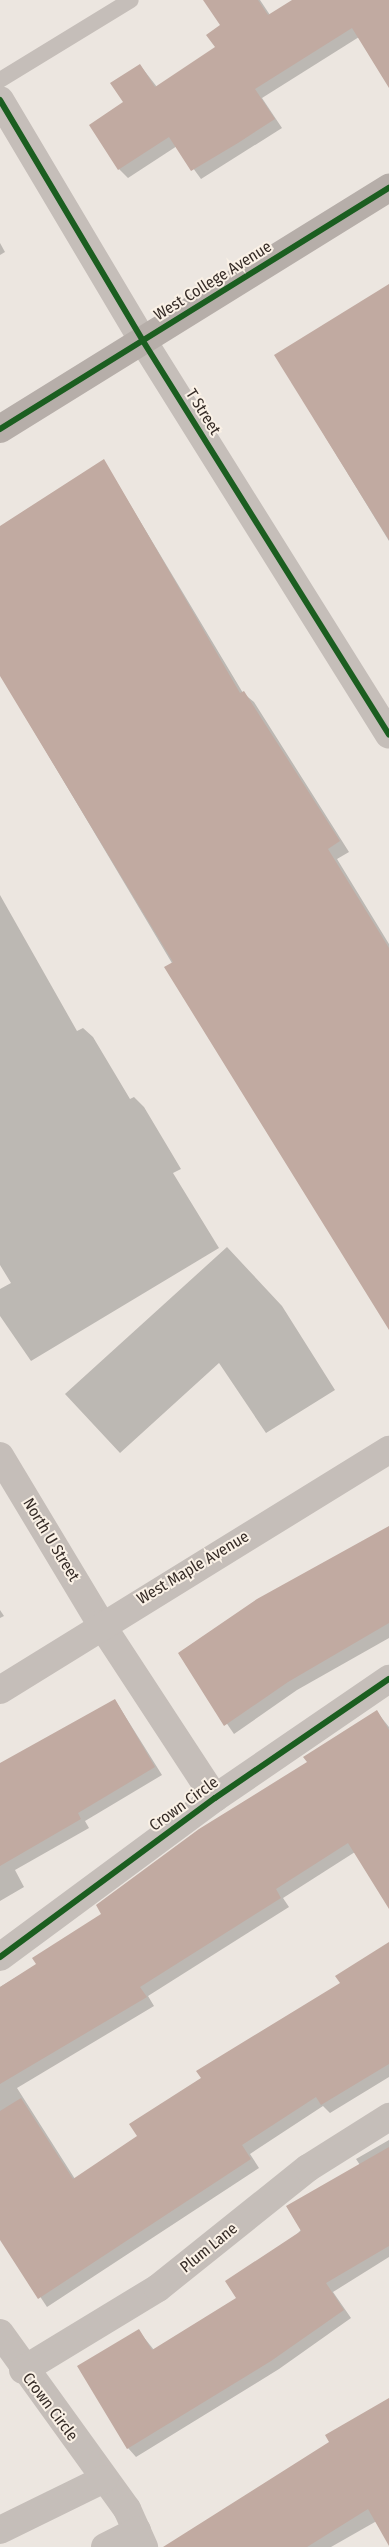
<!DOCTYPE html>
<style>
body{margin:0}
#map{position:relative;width:389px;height:2547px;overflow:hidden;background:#ece6e0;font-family:"Fira Sans Condensed",sans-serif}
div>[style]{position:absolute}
.shadow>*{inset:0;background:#0003}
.building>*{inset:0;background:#c1aaa1}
.lane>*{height:16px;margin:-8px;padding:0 8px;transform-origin:8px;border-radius:8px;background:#c5beb9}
.street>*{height:28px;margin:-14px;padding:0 14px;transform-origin:14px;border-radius:14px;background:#c5beb9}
.secondary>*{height:28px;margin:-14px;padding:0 14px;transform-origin:14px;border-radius:14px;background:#b6aea9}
.cycleway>*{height:6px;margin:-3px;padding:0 3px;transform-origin:3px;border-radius:3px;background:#1b5e20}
span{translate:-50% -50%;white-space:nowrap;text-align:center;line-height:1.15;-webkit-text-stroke:4px #faf1e6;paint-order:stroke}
.street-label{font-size:16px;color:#362c27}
</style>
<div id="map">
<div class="shadow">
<i style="clip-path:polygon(212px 0,260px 0,270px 15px,295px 0,389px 0,389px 61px,359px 37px,262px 98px,282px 128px,201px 179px,177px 146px,128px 178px,119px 169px,125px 103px,140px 65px,157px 87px,216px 48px,221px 26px)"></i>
<i style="clip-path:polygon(0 243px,5px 252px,0 255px)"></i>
<i style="clip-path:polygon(389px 286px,389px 541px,276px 356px)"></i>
<i style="clip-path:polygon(104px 461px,243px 693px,254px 702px,349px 852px,337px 859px,389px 944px,389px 1328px,0 674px,0 527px)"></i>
<i style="clip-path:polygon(0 895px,77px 1031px,83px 1028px,93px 1037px,130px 1099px,134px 1097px,144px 1107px,181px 1169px,173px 1173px,219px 1248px,31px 1361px,0 1316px,0 1289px,11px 1283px,0 1265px)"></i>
<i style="clip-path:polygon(227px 1247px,282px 1306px,335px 1390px,266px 1433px,219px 1363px,120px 1453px,65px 1394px)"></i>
<i style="clip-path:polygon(389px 1528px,389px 1638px,297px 1690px,234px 1734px,179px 1654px,257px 1600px)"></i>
<i style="clip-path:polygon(0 1610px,4px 1616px,0 1618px)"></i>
<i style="clip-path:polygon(115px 1700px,162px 1775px,85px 1821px,89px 1828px,15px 1870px,24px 1887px,0 1901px,0 1765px)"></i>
<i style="clip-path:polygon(377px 1712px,389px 1727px,389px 1906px,355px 1852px,283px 1898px,289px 1907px,148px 1996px,154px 2006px,17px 2088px,75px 2179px,139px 2137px,202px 2078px,341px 1983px,389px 1944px,389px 2077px,330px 2113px,323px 2106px,250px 2154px,259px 2168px,47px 2307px,0 2236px,0 1987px,38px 1964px)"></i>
<i style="clip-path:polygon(389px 2140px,389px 2257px,333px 2292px,351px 2318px,279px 2369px,136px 2457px,128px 2448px,138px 2330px,154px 2350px,238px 2299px,360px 2165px,356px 2159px)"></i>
<i style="clip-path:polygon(389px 2399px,389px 2514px,331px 2547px,189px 2547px)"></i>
</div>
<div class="building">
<i style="clip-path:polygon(203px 0,258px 0,268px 15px,292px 0,389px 0,389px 88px,352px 28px,255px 89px,275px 119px,238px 143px,191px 171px,169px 137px,118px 170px,89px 125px,123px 102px,110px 83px,140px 64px,155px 87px,215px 47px,206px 35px,220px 25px)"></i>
<i style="clip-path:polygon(389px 284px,389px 540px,274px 355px)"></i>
<i style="clip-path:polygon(104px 459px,240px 693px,244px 691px,340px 841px,328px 849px,389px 948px,389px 1330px,164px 967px,173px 962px,0 676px,0 526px)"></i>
<i style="clip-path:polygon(389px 1526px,389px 1623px,288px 1682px,224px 1726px,178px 1653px,257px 1599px)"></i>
<i style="clip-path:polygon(115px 1699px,155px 1767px,78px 1813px,81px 1819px,0 1866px,0 1763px)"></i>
<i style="clip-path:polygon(377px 1710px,389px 1730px,389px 1909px,348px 1843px,276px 1889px,281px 1898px,140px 1987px,147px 1997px,0 2084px,0 1987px,36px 1964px,32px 1958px,101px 1914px,96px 1905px,199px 1829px,307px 1762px,303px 1757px)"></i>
<i style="clip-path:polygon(389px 1942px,389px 2064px,321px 2105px,316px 2097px,242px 2145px,251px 2159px,38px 2299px,0 2240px,0 2111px,21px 2098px,73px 2179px,137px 2136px,129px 2124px,201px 2078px,196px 2071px,340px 1983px,335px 1976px)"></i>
<i style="clip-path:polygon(389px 2147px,389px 2246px,326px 2283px,344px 2310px,271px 2361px,127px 2449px,77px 2366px,139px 2329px,152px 2350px,236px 2298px,225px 2281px,301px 2231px,286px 2206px)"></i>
<i style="clip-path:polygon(389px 2398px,389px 2546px,368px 2509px,307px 2547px,163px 2547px,329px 2442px,325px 2435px)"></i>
</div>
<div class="lane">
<i style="left:0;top:80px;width:153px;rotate:-31.4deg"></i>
</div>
<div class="street">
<i style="left:0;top:100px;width:280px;rotate:59.3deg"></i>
<i style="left:143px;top:341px;width:464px;rotate:58deg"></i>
<i style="left:0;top:1456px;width:196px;rotate:59deg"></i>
<i style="left:101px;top:1624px;width:208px;rotate:56.8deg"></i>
<i style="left:0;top:1690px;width:457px;rotate:-31.7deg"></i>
<i style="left:0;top:1957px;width:267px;rotate:-36.5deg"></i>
<i style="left:215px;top:1798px;width:211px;rotate:-34.4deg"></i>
<i style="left:0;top:2333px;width:217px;rotate:54.2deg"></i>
<i style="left:127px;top:2509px;width:42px;rotate:65.9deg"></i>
<i style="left:23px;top:2370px;width:158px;rotate:-31.3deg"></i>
<i style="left:158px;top:2288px;width:192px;rotate:-38.7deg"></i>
<i style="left:308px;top:2168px;width:96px;rotate:-32.2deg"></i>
<i style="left:0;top:2530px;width:116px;rotate:-26.1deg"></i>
<i style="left:105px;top:2547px;width:36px;rotate:-27deg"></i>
</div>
<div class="secondary">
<i style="left:0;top:429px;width:458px;rotate:-31.8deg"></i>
</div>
<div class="cycleway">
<i style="left:0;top:100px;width:280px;rotate:59.3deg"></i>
<i style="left:143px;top:341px;width:464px;rotate:58deg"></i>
<i style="left:0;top:429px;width:458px;rotate:-31.8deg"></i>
<i style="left:0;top:1957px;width:267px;rotate:-36.5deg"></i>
<i style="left:215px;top:1798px;width:211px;rotate:-34.4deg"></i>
</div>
<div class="street-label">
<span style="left:213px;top:281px;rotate:-32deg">West College Avenue</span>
<span style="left:203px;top:412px;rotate:58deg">T Street</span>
<span style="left:51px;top:1540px;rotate:59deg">North U Street</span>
<span style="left:193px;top:1568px;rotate:-31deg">West Maple Avenue</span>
<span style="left:184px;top:1804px;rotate:-36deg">Crown Circle</span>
<span style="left:209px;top:2248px;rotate:-39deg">Plum Lane</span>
<span style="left:50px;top:2407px;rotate:53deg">Crown Circle</span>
</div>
</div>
